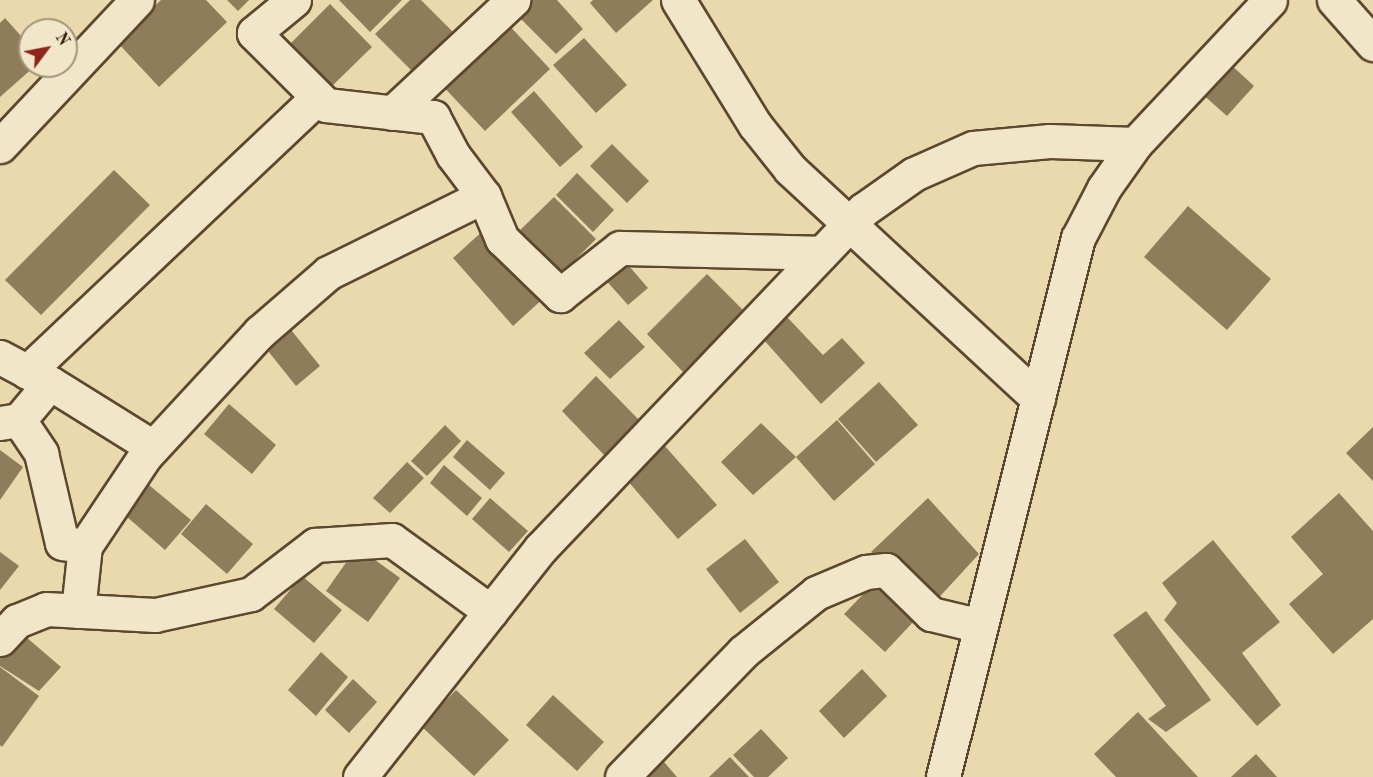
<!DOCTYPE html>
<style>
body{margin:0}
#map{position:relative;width:1373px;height:777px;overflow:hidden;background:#ead9ad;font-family:"Old Standard TT",serif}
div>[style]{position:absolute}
.building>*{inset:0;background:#8f7c5b}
.roads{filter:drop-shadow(2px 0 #5c482e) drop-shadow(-2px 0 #5c482e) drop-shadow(0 2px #5c482e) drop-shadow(0 -2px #5c482e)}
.minor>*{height:33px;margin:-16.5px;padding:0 16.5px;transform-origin:16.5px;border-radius:16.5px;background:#f1e6ca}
span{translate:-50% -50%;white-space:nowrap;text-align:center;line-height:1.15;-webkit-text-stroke:6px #f1e6ca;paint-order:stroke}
.north{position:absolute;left:18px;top:18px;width:60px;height:60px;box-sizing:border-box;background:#f1e6ca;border:2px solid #a3947a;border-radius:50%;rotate:58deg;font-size:16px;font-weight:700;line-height:24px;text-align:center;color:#2d1803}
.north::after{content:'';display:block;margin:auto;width:21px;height:27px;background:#8f2418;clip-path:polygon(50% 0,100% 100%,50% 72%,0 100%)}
</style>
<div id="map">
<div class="building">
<i style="clip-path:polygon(161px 0,206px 0,227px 22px,159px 87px,117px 42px)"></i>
<i style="clip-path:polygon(227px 0,249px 0,238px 11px)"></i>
<i style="clip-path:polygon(339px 0,402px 0,370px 32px)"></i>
<i style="clip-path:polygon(410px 0,421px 0,458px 37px,418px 77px,375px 34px)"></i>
<i style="clip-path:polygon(525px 0,557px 0,583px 29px,556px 54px,513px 11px)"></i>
<i style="clip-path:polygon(593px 0,653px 0,616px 33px,590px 3px)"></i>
<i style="clip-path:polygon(330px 4px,372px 47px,332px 86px,290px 44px)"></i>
<i style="clip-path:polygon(5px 18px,30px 46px,30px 66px,35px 66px,0 97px,0 23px)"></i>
<i style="clip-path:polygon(504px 20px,550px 69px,485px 131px,439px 82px)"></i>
<i style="clip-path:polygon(584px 38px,627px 85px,596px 113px,553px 65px)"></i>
<i style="clip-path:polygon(1228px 62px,1254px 86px,1227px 116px,1201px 93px)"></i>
<i style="clip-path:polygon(534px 91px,583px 147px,560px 167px,511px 112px)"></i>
<i style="clip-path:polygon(612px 144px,649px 181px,627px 203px,590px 166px)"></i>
<i style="clip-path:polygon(114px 170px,150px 205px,41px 315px,5px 280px)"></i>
<i style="clip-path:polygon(577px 173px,614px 210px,593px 232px,556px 195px)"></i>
<i style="clip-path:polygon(554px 197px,596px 239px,556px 279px,514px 236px)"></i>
<i style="clip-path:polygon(1188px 206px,1271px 279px,1227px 330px,1144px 257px)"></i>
<i style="clip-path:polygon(485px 229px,546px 296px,513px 326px,453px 258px)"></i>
<i style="clip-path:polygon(623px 259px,648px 288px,628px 305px,603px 277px)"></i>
<i style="clip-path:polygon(707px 274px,744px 311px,683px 372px,647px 334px)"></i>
<i style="clip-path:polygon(787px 317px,823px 355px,842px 338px,865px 363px,821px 404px,763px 339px)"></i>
<i style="clip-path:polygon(619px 320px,645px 347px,610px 379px,584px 353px)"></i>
<i style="clip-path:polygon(284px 321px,320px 366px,296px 386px,260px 341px)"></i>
<i style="clip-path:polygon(596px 376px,640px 421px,605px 456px,562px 411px)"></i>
<i style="clip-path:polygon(879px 382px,918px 425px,876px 462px,838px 419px)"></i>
<i style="clip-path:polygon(229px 404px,276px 445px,252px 474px,204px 434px)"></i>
<i style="clip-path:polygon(837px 420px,875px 464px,834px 501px,796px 457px,753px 495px,721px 462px,761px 423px,796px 457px)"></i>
<i style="clip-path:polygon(445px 425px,461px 441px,427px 476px,411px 461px)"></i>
<i style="clip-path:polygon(1373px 427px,1373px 481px,1346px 453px)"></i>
<i style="clip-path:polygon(467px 440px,505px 473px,490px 490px,453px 457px)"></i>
<i style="clip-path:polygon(664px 445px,717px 505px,678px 539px,626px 479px)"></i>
<i style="clip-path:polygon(0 450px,23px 467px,0 500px)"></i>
<i style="clip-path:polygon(407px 462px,424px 478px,390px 513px,373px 498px)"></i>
<i style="clip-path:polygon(444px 465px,482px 498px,467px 516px,430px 483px)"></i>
<i style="clip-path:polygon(143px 480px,191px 520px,165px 550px,119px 510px)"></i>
<i style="clip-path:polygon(1339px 493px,1373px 531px,1373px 619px,1333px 654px,1289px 604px,1323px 574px,1291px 537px)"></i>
<i style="clip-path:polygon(490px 498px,528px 531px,509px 552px,472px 519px)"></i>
<i style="clip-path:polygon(928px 498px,979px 554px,932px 605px,871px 552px)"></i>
<i style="clip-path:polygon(206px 504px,253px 544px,227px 574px,181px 534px)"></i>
<i style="clip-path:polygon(745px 539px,779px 582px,740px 613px,706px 569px)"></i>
<i style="clip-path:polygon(1213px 540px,1280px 622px,1242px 653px,1281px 705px,1257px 726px,1164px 620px,1177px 603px,1162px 583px)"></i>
<i style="clip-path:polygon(357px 547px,400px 578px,368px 622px,326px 591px)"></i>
<i style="clip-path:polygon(0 552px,19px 566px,0 590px)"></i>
<i style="clip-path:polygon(302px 576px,342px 610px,314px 643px,274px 609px)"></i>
<i style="clip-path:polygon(875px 582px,915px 620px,885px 652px,844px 614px)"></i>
<i style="clip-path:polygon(1146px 611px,1211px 700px,1166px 732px,1148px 719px,1166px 706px,1113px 635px)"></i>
<i style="clip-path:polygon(19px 631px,61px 667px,39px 691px,0 666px,0 650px)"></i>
<i style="clip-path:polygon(321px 652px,348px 677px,316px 716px,288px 690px)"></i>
<i style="clip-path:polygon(0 667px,39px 696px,2px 747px,0 745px)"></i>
<i style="clip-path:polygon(862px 669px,887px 696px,844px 738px,819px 711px)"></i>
<i style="clip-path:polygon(353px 679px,377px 702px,349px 733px,325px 710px)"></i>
<i style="clip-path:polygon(456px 690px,509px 740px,474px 776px,421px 726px)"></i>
<i style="clip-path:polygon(553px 695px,604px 742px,577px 771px,526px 725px)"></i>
<i style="clip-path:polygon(1138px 712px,1198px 777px,1116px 777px,1094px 754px)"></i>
<i style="clip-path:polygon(761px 729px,788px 758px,768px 777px,754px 777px,733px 755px)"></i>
<i style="clip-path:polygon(1256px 754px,1277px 777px,1231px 777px)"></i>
<i style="clip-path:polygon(658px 755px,677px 777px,635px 777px)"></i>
<i style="clip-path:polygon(730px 757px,749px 777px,709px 777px)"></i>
</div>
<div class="roads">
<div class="minor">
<i style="left:294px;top:0;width:52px;rotate:140.5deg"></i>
<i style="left:254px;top:33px;width:102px;rotate:45deg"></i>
<i style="left:326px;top:105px;width:108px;rotate:6.4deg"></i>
<i style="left:433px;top:117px;width:43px;rotate:62.2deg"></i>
<i style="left:453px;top:155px;width:51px;rotate:52.9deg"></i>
<i style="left:484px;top:196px;width:47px;rotate:67.3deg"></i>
<i style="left:502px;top:239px;width:81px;rotate:44deg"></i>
<i style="left:560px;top:295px;width:76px;rotate:-38.1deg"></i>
<i style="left:620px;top:248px;width:201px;rotate:1.4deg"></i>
<i style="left:678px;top:0;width:147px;rotate:58.4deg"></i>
<i style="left:755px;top:125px;width:56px;rotate:51.5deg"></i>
<i style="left:790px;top:169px;width:338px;rotate:42.8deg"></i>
<i style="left:1334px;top:0;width:59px;rotate:48.4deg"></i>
<i style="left:392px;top:113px;width:166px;rotate:-43deg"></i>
<i style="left:0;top:146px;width:200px;rotate:-46.8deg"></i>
<i style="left:0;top:357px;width:51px;rotate:28.1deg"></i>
<i style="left:27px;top:372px;width:400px;rotate:-43.4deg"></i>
<i style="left:19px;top:420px;width:48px;rotate:-50deg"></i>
<i style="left:50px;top:383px;width:121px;rotate:31.9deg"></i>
<i style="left:0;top:423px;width:19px;rotate:-9deg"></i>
<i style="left:19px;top:420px;width:40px;rotate:56deg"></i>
<i style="left:41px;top:453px;width:92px;rotate:76.9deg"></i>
<i style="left:62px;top:543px;width:23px;rotate:7deg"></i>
<i style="left:78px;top:611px;width:65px;rotate:-83.9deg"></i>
<i style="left:85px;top:546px;width:108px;rotate:-56.3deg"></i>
<i style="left:145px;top:456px;width:169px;rotate:-47.2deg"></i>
<i style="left:260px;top:332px;width:90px;rotate:-40.9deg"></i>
<i style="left:328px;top:273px;width:174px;rotate:-26.3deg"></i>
<i style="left:0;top:639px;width:25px;rotate:-47deg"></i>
<i style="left:17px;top:621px;width:31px;rotate:-22deg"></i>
<i style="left:46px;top:609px;width:109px;rotate:3.2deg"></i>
<i style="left:155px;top:615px;width:98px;rotate:-12.3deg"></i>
<i style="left:251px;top:594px;width:81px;rotate:-37.4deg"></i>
<i style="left:315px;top:545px;width:77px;rotate:-3.7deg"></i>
<i style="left:392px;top:540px;width:122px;rotate:36deg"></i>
<i style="left:360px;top:777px;width:292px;rotate:-51.7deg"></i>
<i style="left:541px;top:548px;width:467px;rotate:-46.4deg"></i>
<i style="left:863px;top:210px;width:62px;rotate:-35.2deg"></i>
<i style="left:914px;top:174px;width:64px;rotate:-23.8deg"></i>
<i style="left:973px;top:148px;width:77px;rotate:-5.2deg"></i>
<i style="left:1050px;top:141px;width:85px;rotate:2deg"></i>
<i style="left:622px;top:777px;width:174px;rotate:-45.9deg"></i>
<i style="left:743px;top:652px;width:94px;rotate:-38.9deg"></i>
<i style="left:816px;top:593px;width:54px;rotate:-22.8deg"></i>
<i style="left:866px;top:572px;width:20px;rotate:-6deg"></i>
<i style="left:886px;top:570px;width:63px;rotate:44.4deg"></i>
<i style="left:931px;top:614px;width:51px;rotate:13.5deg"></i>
<i style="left:943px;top:777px;width:556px;rotate:-75.94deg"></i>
<i style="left:1078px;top:238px;width:56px;rotate:-62.5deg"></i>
<i style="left:1104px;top:188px;width:54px;rotate:-54.8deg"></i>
<i style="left:1135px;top:144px;width:197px;rotate:-46.8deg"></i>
</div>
</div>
<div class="north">N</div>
</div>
